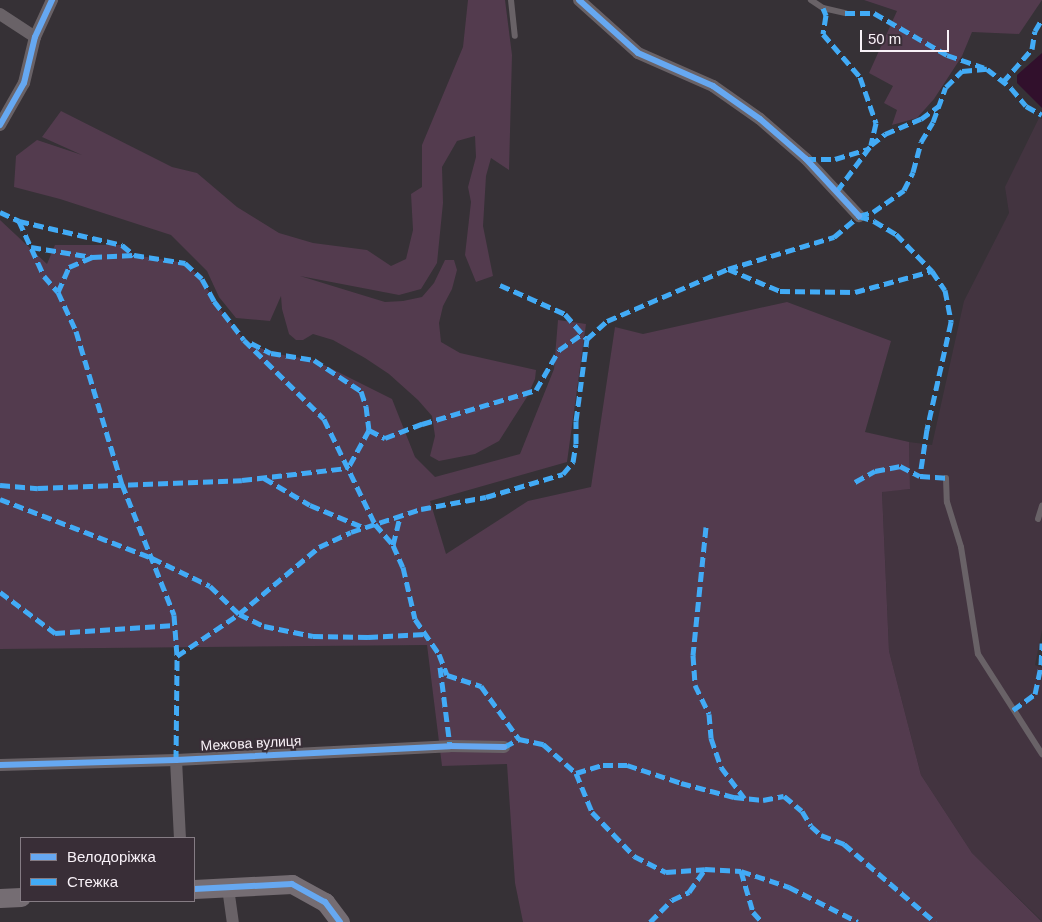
<!DOCTYPE html>
<meta charset="utf-8">
<style>
body{margin:0}
#map{position:relative;width:1042px;height:922px;overflow:hidden;background:#363136;font-family:Arial,sans-serif}
div>[style]{position:absolute}
.built>*{inset:0;background:#433440}
.green>*{inset:0;background:#533b4e}
.water>*{inset:0;background:#31102c}
.lane>*{height:6px;margin:-3px;padding:0 3px;transform-origin:3px;border-radius:3px;background:#696267}
.street>*{height:12px;margin:-6px;padding:0 6px;transform-origin:6px;border-radius:6px;background:#696267}
.secondary>*{height:19px;margin:-9.5px;padding:0 9.5px;transform-origin:9.5px;border-radius:9.5px;background:#756d73}
.quiet>*{height:5px;margin-top:-2.5px;transform-origin:0;background:repeating-linear-gradient(90deg,#42abf6 0 10px,transparent 0 15px)}
.cycleway>*{height:6px;margin:-3px;padding:0 3px;transform-origin:3px;border-radius:3px;background:#66a8f1}
span{translate:-50% -50%;white-space:nowrap;text-align:center;line-height:1.15;-webkit-text-stroke:4.5px #392e37;paint-order:stroke}
.street-label{font-size:14px;color:#f8f1f7}
.legend{position:absolute;left:20px;top:837px;width:175px;height:65px;box-sizing:border-box;background:#392e37;border:1px solid #857c84;margin:0;padding:6px 9px;list-style:none;font-size:15px;color:#f8f1f7}
.legend li{display:flex;align-items:center;gap:10px;height:25px}
.legend b{width:25px;border:1px solid #857c84}
.scale{position:absolute;left:860px;top:30px;width:89px;height:22px;box-sizing:border-box;border:2px solid #f8f1f7;border-top:0;padding-left:6px;font-size:15px;line-height:18px;white-space:nowrap;color:#f8f1f7;-webkit-text-stroke:4px #392e37;paint-order:stroke}
</style>
<div id="map">
<div class="built">
<i style="clip-path:polygon(1039px 118px,1042px 119px,1042px 630px,1035px 665px,1042px 668px,1042px 921px,972px 853px,921px 775px,889px 651px,882px 491px,910px 489px,909px 442px,932px 445px,964px 301px,1009px 213px,1005px 187px)"></i>
</div>
<div class="green">
<i style="clip-path:polygon(468px 0,505px 0,512px 55px,509px 170px,491px 158px,486px 176px,483px 226px,493px 276px,476px 282px,465px 255px,471px 202px,468px 187px,476px 157px,475px 136px,457px 141px,442px 167px,443px 203px,437px 263px,421px 289px,399px 295px,300px 276px,385px 302px,403px 301px,422px 297px,434px 283px,445px 260px,454px 260px,457px 270px,452px 289px,443px 306px,439px 323px,441px 342px,460px 353px,536px 370px,535px 379px,527px 397px,499px 441px,475px 454px,439px 461px,430px 456px,435px 436px,432px 416px,418px 400px,389px 374px,365px 358px,333px 340px,313px 334px,303px 340px,296px 340px,289px 334px,282px 309px,281px 296px,270px 321px,236px 318px,219px 297px,207px 271px,171px 235px,60px 199px,14px 187px,16px 156px,37px 140px,82px 155px,42px 137px,61px 111px,172px 167px,197px 173px,237px 207px,279px 233px,313px 243px,367px 250px,391px 266px,406px 259px,413px 230px,411px 194px,422px 187px,422px 145px,463px 47px)"></i>
<i style="clip-path:polygon(864px 0,1042px 0,1019px 34px,972px 32px,962px 56px,934px 99px,917px 118px,892px 125px,897px 110px,884px 103px,893px 86px,869px 73px,897px 11px)"></i>
<i style="clip-path:polygon(0 220px,47px 264px,55px 245px,122px 245px,134px 255px,185px 263px,202px 279px,214px 301px,244px 340px,271px 353px,314px 360px,392px 399px,415px 457px,435px 477px,520px 454px,554px 369px,558px 320px,586px 324px,567px 462px,430px 501px,446px 554px,528px 501px,591px 487px,615px 327px,643px 334px,787px 302px,891px 341px,865px 432px,909px 442px,910px 489px,882px 492px,889px 651px,921px 775px,972px 853px,1042px 922px,523px 922px,515px 883px,507px 764px,442px 766px,427px 645px,0 649px)"></i>
</div>
<div class="water">
<i style="clip-path:polygon(1042px 53px,1042px 108px,1017px 83px,1017px 75px)"></i>
</div>
<div class="lane">
<i style="left:511px;top:0;width:36px;rotate:84deg"></i>
<i style="left:811px;top:0;width:14px;rotate:34deg"></i>
<i style="left:823px;top:8px;width:23px;rotate:13deg"></i>
<i style="left:946px;top:478px;width:24px;rotate:88deg"></i>
<i style="left:947px;top:502px;width:47px;rotate:72.7deg"></i>
<i style="left:961px;top:547px;width:108px;rotate:81deg"></i>
<i style="left:978px;top:654px;width:119px;rotate:57.4deg"></i>
<i style="left:1038px;top:519px;width:14px;rotate:-73deg"></i>
</div>
<div class="street">
<i style="left:579px;top:0;width:79px;rotate:41.9deg"></i>
<i style="left:638px;top:53px;width:82px;rotate:23.7deg"></i>
<i style="left:713px;top:86px;width:57px;rotate:35.1deg"></i>
<i style="left:760px;top:119px;width:61px;rotate:41deg"></i>
<i style="left:806px;top:159px;width:78px;rotate:47.1deg"></i>
<i style="left:0;top:14px;width:42px;rotate:33.3deg"></i>
<i style="left:0;top:125px;width:48px;rotate:-60.3deg"></i>
<i style="left:24px;top:83px;width:47px;rotate:-76.6deg"></i>
<i style="left:35px;top:37px;width:41px;rotate:-65.3deg"></i>
<i style="left:176px;top:760px;width:78px;rotate:87.1deg"></i>
<i style="left:0;top:765px;width:176px;rotate:-1.6deg"></i>
<i style="left:176px;top:760px;width:274px;rotate:-2.9deg"></i>
<i style="left:450px;top:746px;width:54px;rotate:1.1deg"></i>
<i style="left:228px;top:888px;width:34px;rotate:82deg"></i>
</div>
<div class="secondary">
<i style="left:194px;top:889px;width:98px;rotate:-2.9deg"></i>
<i style="left:292px;top:884px;width:38px;rotate:29deg"></i>
<i style="left:325px;top:902px;width:25px;rotate:53deg"></i>
<i style="left:0;top:898px;width:21px;rotate:-3deg"></i>
</div>
<div class="quiet">
<i style="left:823px;top:8px;width:8px;rotate:67deg"></i>
<i style="left:826px;top:15px;width:19px;rotate:99deg"></i>
<i style="left:823px;top:34px;width:57px;rotate:49.3deg"></i>
<i style="left:860px;top:77px;width:49px;rotate:70.8deg"></i>
<i style="left:876px;top:123px;width:23px;rotate:103deg"></i>
<i style="left:845px;top:13px;width:29px"></i>
<i style="left:874px;top:13px;width:84px;rotate:29.9deg"></i>
<i style="left:947px;top:55px;width:39px;rotate:19deg"></i>
<i style="left:1003px;top:82px;width:44px;rotate:-48.7deg"></i>
<i style="left:1032px;top:49px;width:18px;rotate:-81deg"></i>
<i style="left:1035px;top:31px;width:14px;rotate:-60deg"></i>
<i style="left:806px;top:159px;width:29px"></i>
<i style="left:835px;top:159px;width:34px;rotate:-17deg"></i>
<i style="left:837px;top:191px;width:57px;rotate:-53.5deg"></i>
<i style="left:871px;top:145px;width:18px;rotate:-38deg"></i>
<i style="left:885px;top:134px;width:39px;rotate:-23deg"></i>
<i style="left:921px;top:119px;width:22px;rotate:-36deg"></i>
<i style="left:0;top:212px;width:21px;rotate:25deg"></i>
<i style="left:19px;top:221px;width:106px;rotate:13.1deg"></i>
<i style="left:122px;top:245px;width:16px;rotate:40deg"></i>
<i style="left:134px;top:255px;width:52px;rotate:8.9deg"></i>
<i style="left:185px;top:263px;width:23px;rotate:43deg"></i>
<i style="left:202px;top:279px;width:25px;rotate:61deg"></i>
<i style="left:214px;top:301px;width:49px;rotate:52.4deg"></i>
<i style="left:244px;top:340px;width:112px;rotate:44.6deg"></i>
<i style="left:324px;top:419px;width:117px;rotate:64.1deg"></i>
<i style="left:375px;top:524px;width:28px;rotate:49deg"></i>
<i style="left:393px;top:545px;width:24px;rotate:66deg"></i>
<i style="left:403px;top:567px;width:53px;rotate:77deg"></i>
<i style="left:415px;top:619px;width:42px;rotate:55.6deg"></i>
<i style="left:439px;top:654px;width:22px;rotate:69deg"></i>
<i style="left:447px;top:675px;width:36px;rotate:18deg"></i>
<i style="left:481px;top:686px;width:65px;rotate:54.4deg"></i>
<i style="left:859px;top:216px;width:16px;rotate:18deg"></i>
<i style="left:874px;top:221px;width:26px;rotate:31deg"></i>
<i style="left:896px;top:234px;width:52px;rotate:45.8deg"></i>
<i style="left:932px;top:271px;width:23px;rotate:56deg"></i>
<i style="left:945px;top:290px;width:33px;rotate:79deg"></i>
<i style="left:951px;top:322px;width:110px;rotate:102.6deg"></i>
<i style="left:927px;top:429px;width:48px;rotate:98.5deg"></i>
<i style="left:920px;top:476px;width:26px;rotate:4deg"></i>
<i style="left:19px;top:221px;width:60px;rotate:65.6deg"></i>
<i style="left:44px;top:276px;width:21px;rotate:49deg"></i>
<i style="left:58px;top:292px;width:43px;rotate:65.2deg"></i>
<i style="left:76px;top:331px;width:160px;rotate:73.3deg"></i>
<i style="left:122px;top:484px;width:141px;rotate:68.3deg"></i>
<i style="left:174px;top:615px;width:41px;rotate:85.8deg"></i>
<i style="left:31px;top:247px;width:62px;rotate:9.3deg"></i>
<i style="left:728px;top:269px;width:56px;rotate:22.9deg"></i>
<i style="left:780px;top:291px;width:75px;rotate:0.8deg"></i>
<i style="left:855px;top:292px;width:80px;rotate:-15.3deg"></i>
<i style="left:500px;top:285px;width:71px;rotate:24deg"></i>
<i style="left:565px;top:314px;width:32px;rotate:49deg"></i>
<i style="left:58px;top:292px;width:27px;rotate:-66deg"></i>
<i style="left:69px;top:267px;width:25px;rotate:-23deg"></i>
<i style="left:92px;top:257px;width:42px;rotate:-2.7deg"></i>
<i style="left:251px;top:343px;width:22px;rotate:27deg"></i>
<i style="left:271px;top:353px;width:44px;rotate:9.2deg"></i>
<i style="left:314px;top:360px;width:56px;rotate:33.4deg"></i>
<i style="left:361px;top:391px;width:16px;rotate:72deg"></i>
<i style="left:366px;top:406px;width:24px;rotate:83deg"></i>
<i style="left:369px;top:430px;width:43px;rotate:118.9deg"></i>
<i style="left:369px;top:430px;width:18px;rotate:27deg"></i>
<i style="left:385px;top:438px;width:40px;rotate:-21deg"></i>
<i style="left:422px;top:424px;width:119px;rotate:-16.6deg"></i>
<i style="left:536px;top:390px;width:46px;rotate:-60.1deg"></i>
<i style="left:559px;top:350px;width:28px;rotate:-35deg"></i>
<i style="left:264px;top:478px;width:53px;rotate:30.4deg"></i>
<i style="left:310px;top:505px;width:60px;rotate:22.7deg"></i>
<i style="left:855px;top:482px;width:23px;rotate:-29deg"></i>
<i style="left:875px;top:471px;width:25px;rotate:-11deg"></i>
<i style="left:900px;top:466px;width:22px;rotate:27deg"></i>
<i style="left:0;top:485px;width:38px;rotate:5deg"></i>
<i style="left:38px;top:488px;width:204px;rotate:-2.2deg"></i>
<i style="left:242px;top:480px;width:107px;rotate:-6.5deg"></i>
<i style="left:0;top:499px;width:163px;rotate:21.2deg"></i>
<i style="left:152px;top:558px;width:64px;rotate:25.8deg"></i>
<i style="left:210px;top:586px;width:40px;rotate:44deg"></i>
<i style="left:239px;top:614px;width:28px;rotate:26deg"></i>
<i style="left:264px;top:626px;width:50px;rotate:11.5deg"></i>
<i style="left:313px;top:636px;width:55px;rotate:1deg"></i>
<i style="left:368px;top:637px;width:57px;rotate:-3deg"></i>
<i style="left:706px;top:527px;width:129px;rotate:95.8deg"></i>
<i style="left:693px;top:655px;width:30px;rotate:86deg"></i>
<i style="left:695px;top:685px;width:32px;rotate:64deg"></i>
<i style="left:709px;top:714px;width:24px;rotate:85deg"></i>
<i style="left:711px;top:738px;width:31px;rotate:71deg"></i>
<i style="left:721px;top:767px;width:39px;rotate:53deg"></i>
<i style="left:393px;top:545px;width:30px;rotate:-76deg"></i>
<i style="left:0;top:592px;width:69px;rotate:36.7deg"></i>
<i style="left:55px;top:633px;width:120px;rotate:-3.8deg"></i>
<i style="left:440px;top:667px;width:80px;rotate:82.8deg"></i>
<i style="left:1013px;top:710px;width:27px;rotate:-36deg"></i>
<i style="left:1035px;top:694px;width:30px;rotate:-78deg"></i>
<i style="left:1041px;top:665px;width:22px;rotate:-87deg"></i>
<i style="left:504px;top:747px;width:17px;rotate:-28deg"></i>
<i style="left:519px;top:739px;width:25px;rotate:12deg"></i>
<i style="left:543px;top:744px;width:44px;rotate:41.3deg"></i>
<i style="left:576px;top:773px;width:42px;rotate:67.7deg"></i>
<i style="left:592px;top:812px;width:61px;rotate:46.3deg"></i>
<i style="left:634px;top:856px;width:36px;rotate:27deg"></i>
<i style="left:666px;top:872px;width:39px;rotate:-4deg"></i>
<i style="left:705px;top:869px;width:36px;rotate:3deg"></i>
<i style="left:741px;top:871px;width:51px;rotate:18.4deg"></i>
<i style="left:789px;top:887px;width:77px;rotate:26.9deg"></i>
<i style="left:176px;top:760px;width:104px;rotate:-89.4deg"></i>
<i style="left:177px;top:656px;width:75px;rotate:-34.1deg"></i>
<i style="left:239px;top:614px;width:104px;rotate:-39.9deg"></i>
<i style="left:319px;top:547px;width:35px;rotate:-25deg"></i>
<i style="left:351px;top:532px;width:74px;rotate:-18.2deg"></i>
<i style="left:421px;top:509px;width:66px;rotate:-10.5deg"></i>
<i style="left:486px;top:497px;width:80px;rotate:-16.6deg"></i>
<i style="left:563px;top:474px;width:16px;rotate:-50deg"></i>
<i style="left:573px;top:462px;width:18px;rotate:-81deg"></i>
<i style="left:576px;top:444px;width:23px;rotate:-90deg"></i>
<i style="left:576px;top:421px;width:83px;rotate:-82.4deg"></i>
<i style="left:587px;top:339px;width:27px;rotate:-42deg"></i>
<i style="left:607px;top:321px;width:132px;rotate:-23.3deg"></i>
<i style="left:728px;top:269px;width:111px;rotate:-16.8deg"></i>
<i style="left:834px;top:237px;width:33px;rotate:-40deg"></i>
<i style="left:859px;top:216px;width:15px;rotate:-16deg"></i>
<i style="left:873px;top:212px;width:38px;rotate:-35deg"></i>
<i style="left:904px;top:190px;width:20px;rotate:-63deg"></i>
<i style="left:913px;top:172px;width:31px;rotate:-75deg"></i>
<i style="left:921px;top:142px;width:23px;rotate:-59deg"></i>
<i style="left:933px;top:122px;width:37px;rotate:-70deg"></i>
<i style="left:946px;top:87px;width:23px;rotate:-45deg"></i>
<i style="left:962px;top:71px;width:25px;rotate:-5deg"></i>
<i style="left:987px;top:69px;width:31px;rotate:38deg"></i>
<i style="left:1011px;top:88px;width:23px;rotate:50deg"></i>
<i style="left:1026px;top:106px;width:18px;rotate:29deg"></i>
<i style="left:576px;top:773px;width:28px;rotate:-17deg"></i>
<i style="left:603px;top:765px;width:24px"></i>
<i style="left:627px;top:765px;width:57px;rotate:18.4deg"></i>
<i style="left:681px;top:783px;width:55px;rotate:14.8deg"></i>
<i style="left:734px;top:797px;width:29px;rotate:6deg"></i>
<i style="left:763px;top:800px;width:21px;rotate:-11deg"></i>
<i style="left:784px;top:796px;width:23px;rotate:40deg"></i>
<i style="left:802px;top:811px;width:17px;rotate:59deg"></i>
<i style="left:811px;top:826px;width:13px;rotate:42deg"></i>
<i style="left:821px;top:835px;width:25px;rotate:21deg"></i>
<i style="left:844px;top:844px;width:120px;rotate:40.6deg"></i>
<i style="left:741px;top:871px;width:43px;rotate:73.7deg"></i>
<i style="left:753px;top:912px;width:13px;rotate:48deg"></i>
<i style="left:650px;top:922px;width:31px;rotate:-45deg"></i>
<i style="left:672px;top:900px;width:19px;rotate:-25deg"></i>
<i style="left:689px;top:892px;width:28px;rotate:-55deg"></i>
</div>
<div class="cycleway">
<i style="left:579px;top:0;width:79px;rotate:41.9deg"></i>
<i style="left:638px;top:53px;width:82px;rotate:23.7deg"></i>
<i style="left:713px;top:86px;width:57px;rotate:35.1deg"></i>
<i style="left:760px;top:119px;width:61px;rotate:41deg"></i>
<i style="left:806px;top:159px;width:78px;rotate:47.1deg"></i>
<i style="left:0;top:125px;width:48px;rotate:-60.3deg"></i>
<i style="left:24px;top:83px;width:47px;rotate:-76.6deg"></i>
<i style="left:35px;top:37px;width:41px;rotate:-65.3deg"></i>
<i style="left:0;top:765px;width:176px;rotate:-1.6deg"></i>
<i style="left:176px;top:760px;width:274px;rotate:-2.9deg"></i>
<i style="left:450px;top:746px;width:54px;rotate:1.1deg"></i>
<i style="left:194px;top:889px;width:98px;rotate:-2.9deg"></i>
<i style="left:292px;top:884px;width:38px;rotate:29deg"></i>
<i style="left:325px;top:902px;width:25px;rotate:53deg"></i>
</div>
<div class="street-label">
<span style="left:251px;top:743px;rotate:-3deg">Межова вулиця</span>
</div>
<ul class="legend">
<li><b style="height:6px;background:#66a8f1"></b>Велодоріжка</li>
<li><b style="height:6px;background:#42abf6"></b>Стежка</li>
</ul>
<div class="scale">50 m</div>
</div>
